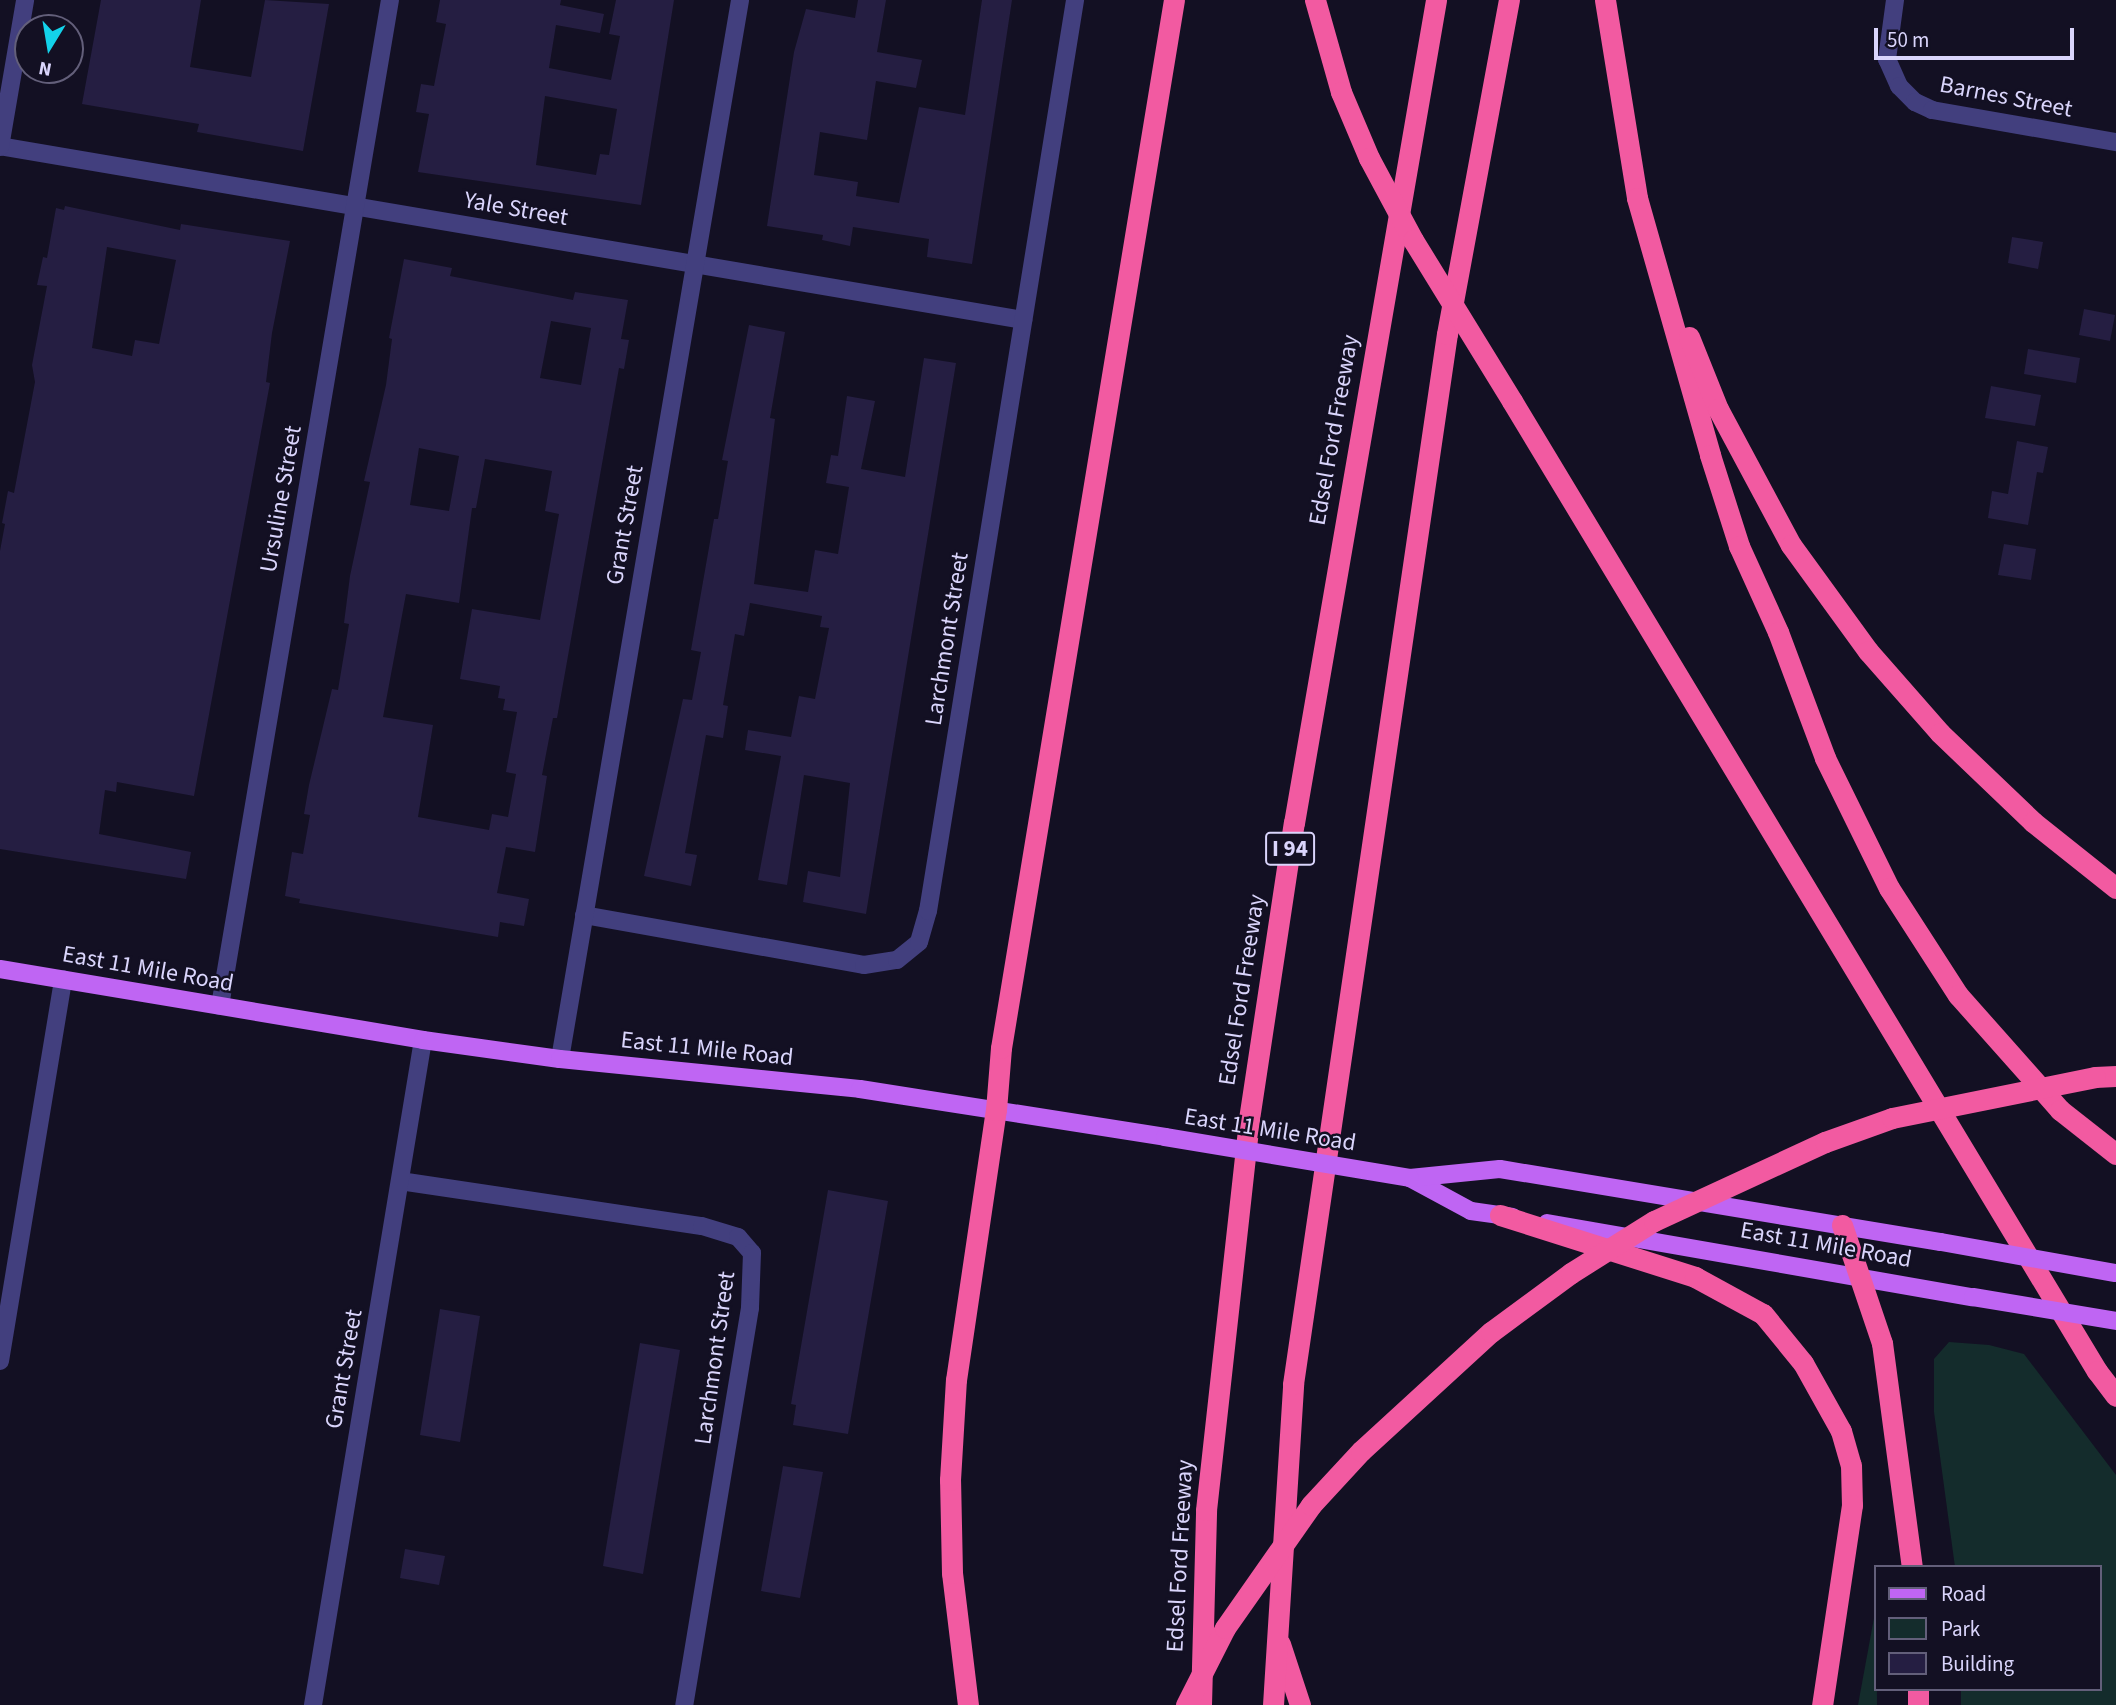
<!DOCTYPE html>
<style>
body{margin:0}
#map{position:relative;width:2116px;height:1705px;overflow:hidden;background:#131023;font-family:"Source Sans 3",sans-serif}
div>[style]{position:absolute}
.green>*{inset:0;background:#142c2c}
.building>*{inset:0;background:#251e42}
.minor>*{height:18px;margin:-9px;padding:0 9px;transform-origin:9px;border-radius:9px;background:#423f7e}
.major>*{height:18px;margin:-9px;padding:0 9px;transform-origin:9px;border-radius:9px;background:#bf65f3}
.highway>*{height:21px;margin:-10.5px;padding:0 10.5px;transform-origin:10.5px;border-radius:10.5px;background:#f25aa1}
.major-bridge>*{height:18px;margin:-9px;padding:0 9px;transform-origin:9px;border-radius:9px;background:#bf65f3}
.highway-bridge>*{height:21px;margin:-10.5px;padding:0 10.5px;transform-origin:10.5px;border-radius:10.5px;background:#f25aa1}
span{translate:-50% -50%;white-space:nowrap;text-align:center;line-height:1.15;-webkit-text-stroke:5px #131023;paint-order:stroke}
.shield-label span{padding:2px 5px;background:#131023;border:2px solid;border-radius:5px;-webkit-text-stroke-width:0}
.shield-label{font-size:23px;color:#dad5fc;font-weight:700}
.street-label{font-size:24px;color:#dad5fc}
.legend{position:absolute;left:1874px;top:1565px;width:228px;height:126px;box-sizing:border-box;background:#131023;border:2px solid #635f7a;margin:0;padding:9px 12px;list-style:none;font-size:21px;color:#dad5fc}
.legend li{display:flex;align-items:center;gap:14px;height:35px}
.legend b{width:35px;border:2px solid #635f7a}
.north{position:absolute;left:14px;top:14px;width:70px;height:70px;box-sizing:border-box;background:#131023;border:2px solid #635f7a;border-radius:50%;rotate:191deg;font-size:19px;font-weight:700;line-height:28px;text-align:center;color:#dad5fc}
.north::after{content:'';display:block;margin:auto;width:24px;height:32px;background:#13d2ea;clip-path:polygon(50% 0,100% 100%,50% 72%,0 100%)}
.scale{position:absolute;left:1874px;top:28px;width:200px;height:32px;box-sizing:border-box;border:4px solid #dad5fc;border-top:0;padding-left:9px;font-size:21px;line-height:24px;white-space:nowrap;color:#dad5fc;-webkit-text-stroke:5px #131023;paint-order:stroke}
</style>
<div id="map">
<div class="green">
<i style="clip-path:polygon(1949px 1342px,1989px 1345px,2024px 1354px,2116px 1475px,2116px 1705px,1961px 1705px,1961px 1689px,2100px 1689px,2100px 1567px,1955px 1567px,1934px 1412px,1934px 1359px)"></i>
<i style="clip-path:polygon(1876px 1607px,1877px 1705px,1858px 1705px)"></i>
</div>
<div class="building">
<i style="clip-path:polygon(101px 0,201px 0,190px 67px,251px 77px,265px 0,329px 4px,303px 151px,197px 132px,199px 124px,82px 104px)"></i>
<i style="clip-path:polygon(evenodd,440px 0,561px 0,560px 5px,604px 14px,600px 33px,556px 25px,549px 68px,611px 80px,620px 36px,609px 34px,616px 0,674px 0,641px 205px,418px 172px,429px 114px,416px 112px,421px 84px,434px 86px,446px 24px,436px 22px,440px 0,545px 96px,617px 109px,609px 155px,600px 154px,596px 175px,536px 165px,545px 96px)"></i>
<i style="clip-path:polygon(858px 0,886px 0,877px 52px,922px 60px,916px 88px,876px 81px,867px 140px,820px 132px,814px 175px,858px 182px,856px 196px,899px 203px,919px 107px,965px 115px,982px 0,1012px 0,972px 264px,927px 257px,929px 239px,853px 227px,850px 246px,822px 240px,823px 235px,767px 226px,794px 52px,806px 9px,855px 18px)"></i>
<i style="clip-path:polygon(evenodd,65px 206px,180px 230px,181px 224px,290px 241px,272px 333px,266px 382px,270px 383px,194px 796px,117px 782px,116px 792px,105px 790px,99px 834px,191px 852px,186px 879px,0 849px,0 551px,5px 524px,2px 523px,8px 491px,14px 493px,35px 382px,32px 365px,47px 286px,37px 285px,43px 257px,47px 258px,56px 208px,64px 210px,65px 206px,107px 247px,176px 260px,159px 344px,135px 340px,132px 356px,92px 348px,107px 247px)"></i>
<i style="clip-path:polygon(2012px 237px,2043px 242px,2038px 269px,2008px 263px)"></i>
<i style="clip-path:polygon(evenodd,404px 259px,452px 268px,450px 276px,573px 300px,575px 292px,628px 300px,621px 339px,629px 340px,624px 369px,619px 368px,557px 718px,553px 718px,542px 775px,547px 776px,535px 852px,506px 847px,497px 893px,529px 899px,524px 926px,500px 922px,498px 937px,299px 903px,300px 899px,285px 896px,292px 852px,303px 854px,310px 815px,304px 814px,309px 785px,332px 689px,338px 690px,349px 624px,344px 623px,350px 576px,370px 482px,364px 481px,386px 385px,392px 339px,389px 338px,404px 259px,551px 321px,591px 328px,581px 385px,540px 378px,551px 321px,404px 259px,419px 448px,459px 456px,449px 511px,410px 505px,419px 448px,404px 259px,485px 459px,552px 471px,545px 511px,559px 514px,540px 620px,472px 609px,460px 679px,500px 686px,498px 698px,505px 699px,503px 710px,517px 712px,506px 772px,516px 774px,508px 817px,492px 814px,489px 830px,418px 817px,433px 725px,383px 717px,406px 594px,459px 603px,472px 508px,476px 508px,485px 459px)"></i>
<i style="clip-path:polygon(2084px 309px,2115px 315px,2110px 341px,2079px 335px)"></i>
<i style="clip-path:polygon(749px 325px,785px 332px,770px 418px,775px 419px,754px 584px,808px 592px,815px 550px,838px 554px,849px 487px,826px 483px,831px 455px,838px 456px,847px 396px,875px 401px,861px 469px,905px 477px,924px 358px,956px 363px,866px 914px,803px 902px,808px 871px,840px 877px,850px 783px,804px 775px,787px 885px,758px 880px,781px 756px,745px 750px,748px 730px,791px 737px,799px 696px,815px 699px,829px 628px,820px 627px,822px 616px,750px 603px,744px 636px,735px 634px,723px 705px,728px 706px,723px 738px,706px 735px,685px 853px,697px 855px,691px 886px,644px 876px,683px 699px,692px 700px,701px 652px,691px 650px,714px 519px,718px 519px,728px 461px,722px 460px)"></i>
<i style="clip-path:polygon(2028px 349px,2080px 358px,2076px 383px,2024px 374px)"></i>
<i style="clip-path:polygon(1991px 386px,2041px 395px,2035px 426px,1985px 418px)"></i>
<i style="clip-path:polygon(2017px 441px,2048px 447px,2043px 473px,2037px 472px,2028px 525px,1988px 518px,1992px 491px,2008px 494px)"></i>
<i style="clip-path:polygon(2004px 544px,2036px 549px,2031px 580px,1998px 575px)"></i>
<i style="clip-path:polygon(828px 1190px,888px 1201px,848px 1434px,793px 1425px,796px 1405px,791px 1404px)"></i>
<i style="clip-path:polygon(440px 1309px,480px 1316px,460px 1442px,420px 1435px)"></i>
<i style="clip-path:polygon(640px 1343px,680px 1350px,643px 1574px,603px 1566px)"></i>
<i style="clip-path:polygon(783px 1466px,823px 1472px,800px 1598px,761px 1591px)"></i>
<i style="clip-path:polygon(405px 1549px,445px 1556px,439px 1585px,400px 1578px)"></i>
</div>
<div class="minor">
<i style="left:1895px;top:0;width:60px;rotate:97.7deg"></i>
<i style="left:1887px;top:59px;width:30px;rotate:66deg"></i>
<i style="left:1899px;top:86px;width:23px;rotate:45deg"></i>
<i style="left:1915px;top:102px;width:19px;rotate:25deg"></i>
<i style="left:1932px;top:110px;width:187px;rotate:9.9deg"></i>
<i style="left:0;top:146px;width:1038px;rotate:9.65deg"></i>
<i style="left:0;top:147px;width:149px;rotate:-80.3deg"></i>
<i style="left:584px;top:915px;width:284px;rotate:10.1deg"></i>
<i style="left:864px;top:965px;width:33px;rotate:-9deg"></i>
<i style="left:897px;top:960px;width:28px;rotate:-39deg"></i>
<i style="left:919px;top:942px;width:32px;rotate:-74deg"></i>
<i style="left:928px;top:911px;width:923px;rotate:-80.83deg"></i>
<i style="left:220px;top:1006px;width:1020px;rotate:-80.41deg"></i>
<i style="left:560px;top:1059px;width:1074px;rotate:-80.35deg"></i>
<i style="left:400px;top:1181px;width:305px;rotate:8.5deg"></i>
<i style="left:702px;top:1226px;width:38px;rotate:17deg"></i>
<i style="left:738px;top:1237px;width:21px;rotate:49deg"></i>
<i style="left:752px;top:1253px;width:55px;rotate:92.1deg"></i>
<i style="left:750px;top:1308px;width:402px;rotate:99.4deg"></i>
<i style="left:0;top:1361px;width:387px;rotate:-80.6deg"></i>
<i style="left:313px;top:1705px;width:674px;rotate:-80.61deg"></i>
</div>
<div class="major">
<i style="left:0;top:969px;width:429px;rotate:9.5deg"></i>
<i style="left:423px;top:1040px;width:138px;rotate:7.9deg"></i>
<i style="left:560px;top:1059px;width:301px;rotate:5.7deg"></i>
<i style="left:860px;top:1089px;width:309px;rotate:8.9deg"></i>
<i style="left:1410px;top:1178px;width:69px;rotate:28.4deg"></i>
<i style="left:1471px;top:1211px;width:42px;rotate:8.1deg"></i>
<i style="left:1410px;top:1178px;width:90px;rotate:-5.7deg"></i>
<i style="left:1500px;top:1169px;width:447px;rotate:9.4deg"></i>
<i style="left:1547px;top:1223px;width:432px;rotate:9.9deg"></i>
</div>
<div class="highway">
<i style="left:1315px;top:0;width:96px;rotate:74.2deg"></i>
<i style="left:1605px;top:0;width:201px;rotate:80.8deg"></i>
<i style="left:1637px;top:198px;width:267px;rotate:74.1deg"></i>
<i style="left:1710px;top:455px;width:96px;rotate:72.3deg"></i>
<i style="left:1739px;top:546px;width:94px;rotate:65.6deg"></i>
<i style="left:1778px;top:632px;width:134px;rotate:69.5deg"></i>
<i style="left:1825px;top:758px;width:145px;rotate:63.8deg"></i>
<i style="left:1889px;top:888px;width:127px;rotate:57.2deg"></i>
<i style="left:1958px;top:995px;width:154px;rotate:48.4deg"></i>
<i style="left:2060px;top:1110px;width:71px;rotate:38.2deg"></i>
<i style="left:1689px;top:337px;width:78px;rotate:68.1deg"></i>
<i style="left:1718px;top:409px;width:154px;rotate:61.8deg"></i>
<i style="left:1791px;top:545px;width:131px;rotate:54deg"></i>
<i style="left:1868px;top:651px;width:109px;rotate:48.7deg"></i>
<i style="left:1940px;top:733px;width:129px;rotate:43.7deg"></i>
<i style="left:2033px;top:822px;width:106px;rotate:38.5deg"></i>
<i style="left:1512px;top:401px;width:1133px;rotate:58.91deg"></i>
<i style="left:2097px;top:1371px;width:31px;rotate:53deg"></i>
<i style="left:2095px;top:1077px;width:21px;rotate:-3deg"></i>
<i style="left:1500px;top:1215px;width:205px;rotate:17.6deg"></i>
<i style="left:1695px;top:1277px;width:77px;rotate:28.6deg"></i>
<i style="left:1763px;top:1314px;width:63px;rotate:50.8deg"></i>
<i style="left:1803px;top:1363px;width:78px;rotate:60.8deg"></i>
<i style="left:1841px;top:1431px;width:35px;rotate:74deg"></i>
<i style="left:1851px;top:1465px;width:40px;rotate:88.6deg"></i>
<i style="left:1852px;top:1505px;width:202px;rotate:98.5deg"></i>
<i style="left:1842px;top:1225px;width:125px;rotate:71.3deg"></i>
<i style="left:1882px;top:1343px;width:226px;rotate:82.4deg"></i>
<i style="left:1280px;top:1644px;width:64px;rotate:71.8deg"></i>
<i style="left:1918px;top:1689px;width:16px;rotate:90deg"></i>
<i style="left:968px;top:1705px;width:133px;rotate:-96.9deg"></i>
<i style="left:952px;top:1573px;width:93px;rotate:-91.2deg"></i>
<i style="left:950px;top:1480px;width:100px;rotate:-86.6deg"></i>
<i style="left:956px;top:1380px;width:273px;rotate:-81.6deg"></i>
<i style="left:996px;top:1110px;width:62px;rotate:-85.4deg"></i>
<i style="left:1001px;top:1048px;width:1062px;rotate:-80.63deg"></i>
<i style="left:1201px;top:1705px;width:195px;rotate:-88.5deg"></i>
<i style="left:1206px;top:1510px;width:393px;rotate:-83.7deg"></i>
<i style="left:1249px;top:1119px;width:299px;rotate:-81.4deg"></i>
<i style="left:1294px;top:823px;width:835px;rotate:-80.21deg"></i>
<i style="left:1273px;top:1705px;width:322px;rotate:-86.4deg"></i>
<i style="left:1293px;top:1384px;width:1061px;rotate:-81.66deg"></i>
<i style="left:1447px;top:334px;width:340px;rotate:-79.5deg"></i>
</div>
<div class="major-bridge">
<i style="left:1165px;top:1137px;width:248px;rotate:9.5deg"></i>
<i style="left:1941px;top:1242px;width:177px;rotate:10.1deg"></i>
<i style="left:1973px;top:1297px;width:145px;rotate:9.5deg"></i>
</div>
<div class="highway-bridge">
<i style="left:1341px;top:92px;width:72px;rotate:67deg"></i>
<i style="left:1369px;top:158px;width:93px;rotate:61.8deg"></i>
<i style="left:1413px;top:240px;width:189px;rotate:58.4deg"></i>
<i style="left:1186px;top:1705px;width:86px;rotate:-63.1deg"></i>
<i style="left:1225px;top:1628px;width:150px;rotate:-55deg"></i>
<i style="left:1311px;top:1505px;width:74px;rotate:-47.2deg"></i>
<i style="left:1361px;top:1451px;width:176px;rotate:-42.5deg"></i>
<i style="left:1491px;top:1332px;width:99px;rotate:-36.4deg"></i>
<i style="left:1571px;top:1273px;width:98px;rotate:-32.1deg"></i>
<i style="left:1654px;top:1221px;width:188px;rotate:-24.8deg"></i>
<i style="left:1825px;top:1142px;width:71px;rotate:-19.7deg"></i>
<i style="left:1892px;top:1118px;width:207px;rotate:-11.4deg"></i>
</div>
<div class="shield-label">
<span style="left:1290px;top:849px">I 94</span>
</div>
<div class="street-label">
<span style="left:2006px;top:97px;rotate:11deg">Barnes Street</span>
<span style="left:516px;top:209px;rotate:10deg">Yale Street</span>
<span style="left:1334px;top:430px;rotate:-80deg">Edsel Ford Freeway</span>
<span style="left:281px;top:499px;rotate:-80deg">Ursuline Street</span>
<span style="left:625px;top:525px;rotate:-80deg">Grant Street</span>
<span style="left:947px;top:639px;rotate:-81deg">Larchmont Street</span>
<span style="left:148px;top:969px;rotate:10deg">East 11 Mile Road</span>
<span style="left:1242px;top:990px;rotate:-81deg">Edsel Ford Freeway</span>
<span style="left:707px;top:1049px;rotate:6deg">East 11 Mile Road</span>
<span style="left:1270px;top:1130px;rotate:9deg">East 11 Mile Road</span>
<span style="left:1826px;top:1245px;rotate:10deg">East 11 Mile Road</span>
<span style="left:715px;top:1358px;rotate:-82deg">Larchmont Street</span>
<span style="left:344px;top:1369px;rotate:-80deg">Grant Street</span>
<span style="left:1180px;top:1556px;rotate:-87deg">Edsel Ford Freeway</span>
</div>
<ul class="legend">
<li><b style="height:9px;background:#bf65f3"></b>Road</li>
<li><b style="height:19px;background:#142c2c"></b>Park</li>
<li><b style="height:19px;background:#251e42"></b>Building</li>
</ul>
<div class="north">N</div>
<div class="scale">50 m</div>
</div>
